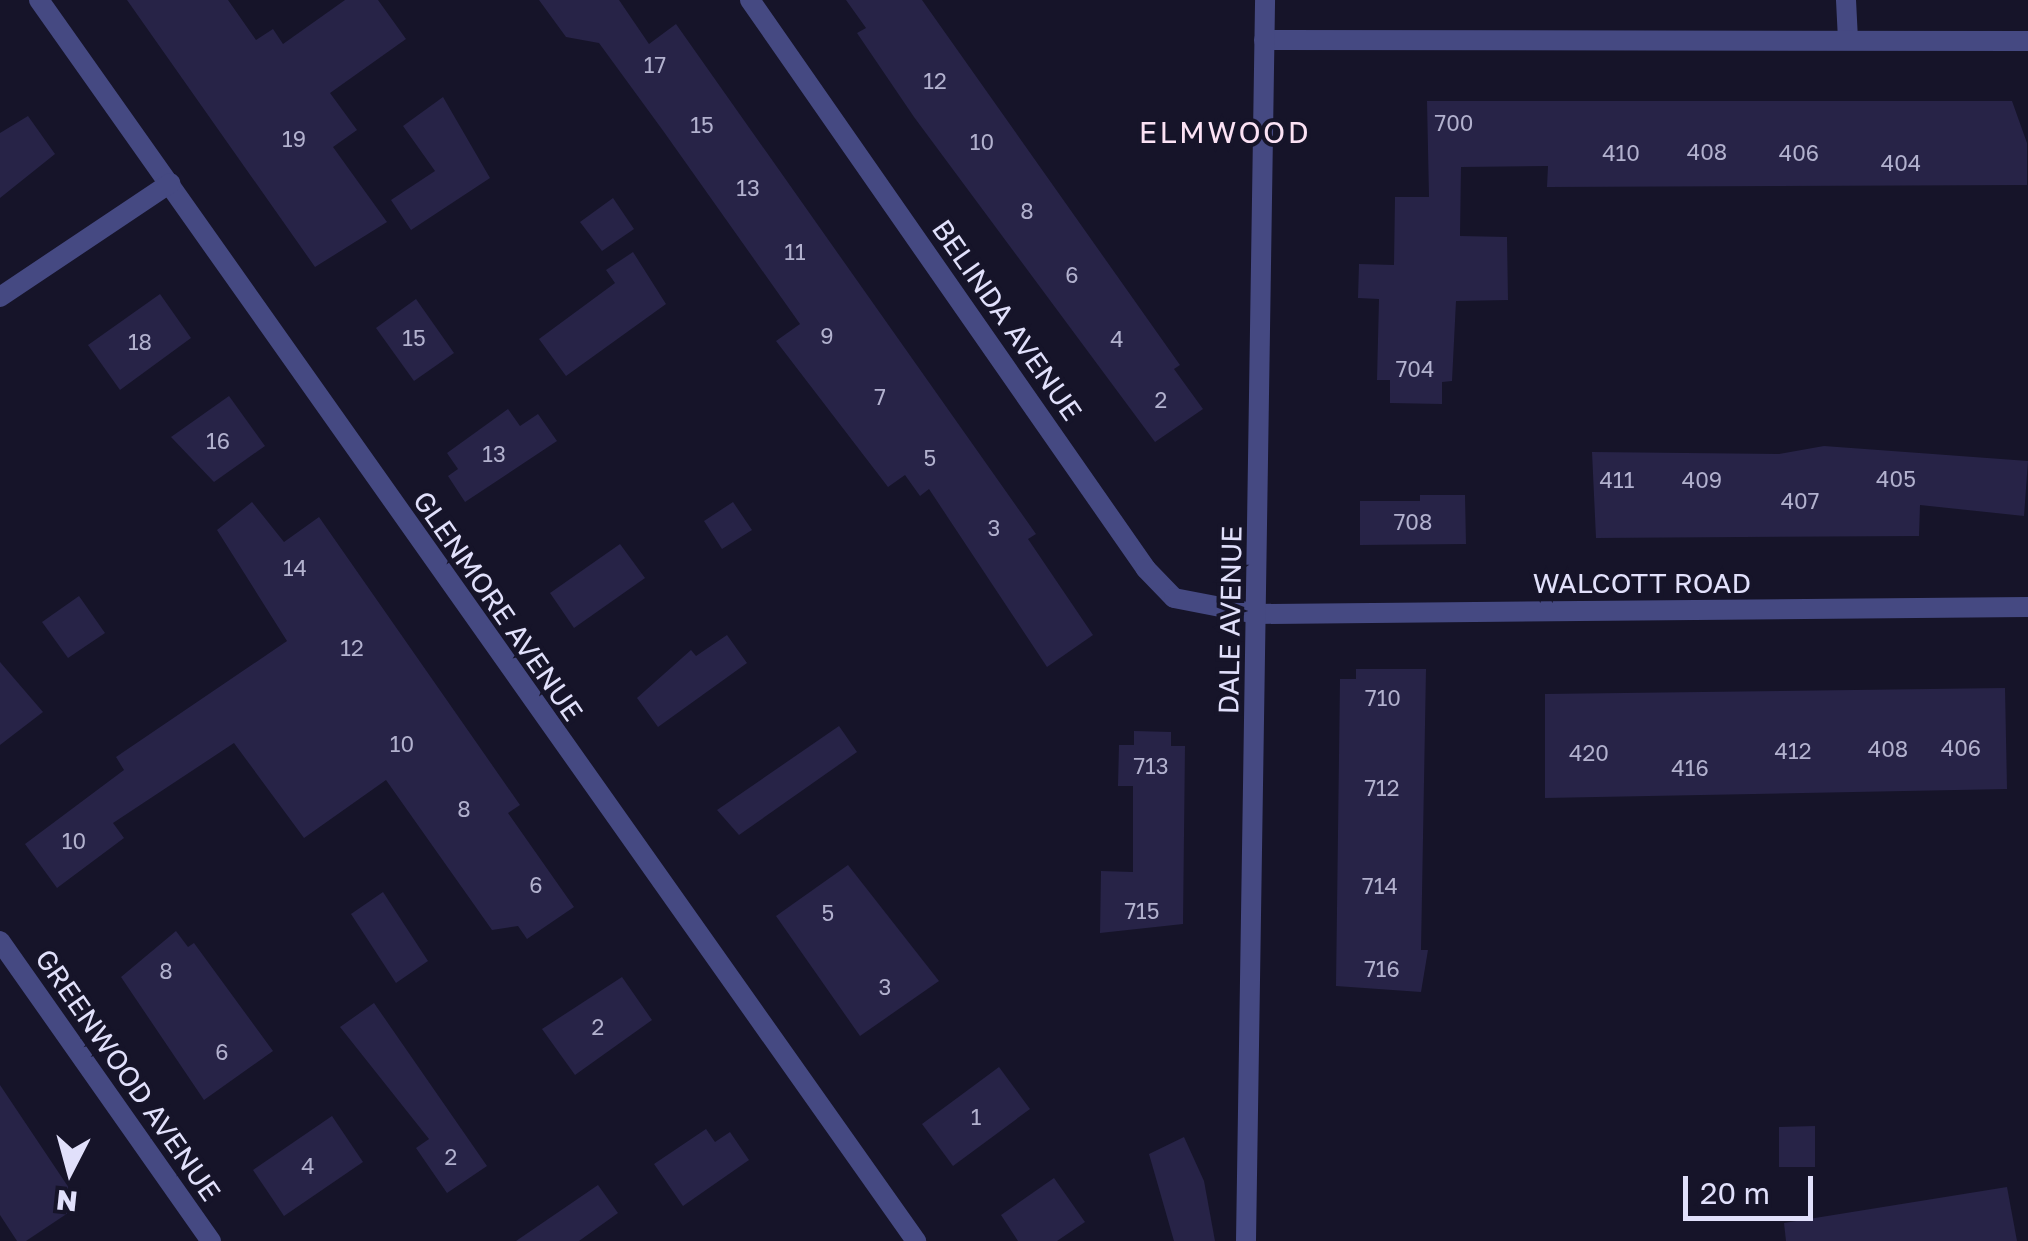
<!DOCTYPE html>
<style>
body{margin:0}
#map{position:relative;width:2028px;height:1241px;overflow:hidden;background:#161429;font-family:"Golos Text",sans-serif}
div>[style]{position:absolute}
.building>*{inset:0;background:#272347}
.minor>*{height:20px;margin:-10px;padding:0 10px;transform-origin:10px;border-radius:10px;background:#454982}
span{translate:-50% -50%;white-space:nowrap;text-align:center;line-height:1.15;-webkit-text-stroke:8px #161429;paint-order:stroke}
.number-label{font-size:22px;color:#b2b1ce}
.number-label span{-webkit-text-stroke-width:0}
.street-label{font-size:28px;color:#e1e0fb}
.neighbourhood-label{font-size:30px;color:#fbe2f4;letter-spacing:2.5px}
.north{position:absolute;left:20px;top:1121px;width:100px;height:100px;-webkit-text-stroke:8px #161429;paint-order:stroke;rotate:186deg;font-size:28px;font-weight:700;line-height:40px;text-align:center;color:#e1e0fb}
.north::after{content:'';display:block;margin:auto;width:35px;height:45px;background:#e1e0fb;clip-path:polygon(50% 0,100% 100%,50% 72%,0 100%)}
.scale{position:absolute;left:1683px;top:1176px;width:130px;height:45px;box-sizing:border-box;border:5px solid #e1e0fb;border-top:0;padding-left:12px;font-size:30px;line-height:35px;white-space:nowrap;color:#e1e0fb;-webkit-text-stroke:8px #161429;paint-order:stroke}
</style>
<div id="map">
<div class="building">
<i style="clip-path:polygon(127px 0,228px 0,256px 40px,273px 29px,283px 44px,345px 0,378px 0,406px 39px,330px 93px,357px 130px,333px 147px,387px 222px,315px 267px)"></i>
<i style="clip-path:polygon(539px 0,619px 0,649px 44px,676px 24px,1036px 534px,1028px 539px,1093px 635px,1047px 667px,929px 489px,920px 496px,905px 475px,888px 487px,776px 341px,800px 324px,664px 132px,599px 43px,566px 37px)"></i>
<i style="clip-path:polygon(846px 0,922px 0,1180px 365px,1174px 369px,1203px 409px,1155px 442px,914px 117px,857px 33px,866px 28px)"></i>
<i style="clip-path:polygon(443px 97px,490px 178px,411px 230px,391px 200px,435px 171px,403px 126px)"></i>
<i style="clip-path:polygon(1427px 101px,2012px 101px,2027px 143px,2027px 185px,1547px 187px,1548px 166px,1461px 167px,1460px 236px,1507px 237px,1508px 300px,1456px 301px,1452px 381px,1442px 382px,1442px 404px,1390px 403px,1390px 380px,1377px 380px,1379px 299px,1358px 298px,1359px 264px,1394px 265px,1395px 197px,1429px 197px)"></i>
<i style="clip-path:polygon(28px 116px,55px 154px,0 198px,0 133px)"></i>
<i style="clip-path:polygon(613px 198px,634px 229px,602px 251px,580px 222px)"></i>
<i style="clip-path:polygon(633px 252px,666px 304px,566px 376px,539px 339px,615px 283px,606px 270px)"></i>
<i style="clip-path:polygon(160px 294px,191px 338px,120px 390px,88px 345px)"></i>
<i style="clip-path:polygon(416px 299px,454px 353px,414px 381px,376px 328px)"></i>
<i style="clip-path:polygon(229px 396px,265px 446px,214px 482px,171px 437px)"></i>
<i style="clip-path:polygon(508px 409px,520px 426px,538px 414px,557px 441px,465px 502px,448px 476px,458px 469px,447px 453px)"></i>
<i style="clip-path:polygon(1824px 446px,2028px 461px,2024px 516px,1920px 505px,1919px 536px,1596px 538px,1592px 452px,1779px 454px)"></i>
<i style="clip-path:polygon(1420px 495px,1465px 495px,1466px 544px,1360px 545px,1360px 501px,1420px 501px)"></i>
<i style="clip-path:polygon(252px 502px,284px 542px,319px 517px,520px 805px,508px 813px,574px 907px,527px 939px,518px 926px,492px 930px,386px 780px,304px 838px,234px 743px,113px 823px,124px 838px,57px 888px,25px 844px,124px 770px,116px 757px,287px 641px,217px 530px)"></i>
<i style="clip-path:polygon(733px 502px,752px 530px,722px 549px,704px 521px)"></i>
<i style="clip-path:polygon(620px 544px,645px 578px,574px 628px,550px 593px)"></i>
<i style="clip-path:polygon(79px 596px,105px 633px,68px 658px,42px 622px)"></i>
<i style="clip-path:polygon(727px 635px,747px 663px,658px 727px,637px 698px,691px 650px,696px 656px)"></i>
<i style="clip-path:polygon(0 662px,43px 712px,0 745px)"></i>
<i style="clip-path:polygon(1356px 669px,1426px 669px,1421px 950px,1428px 950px,1421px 992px,1336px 986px,1340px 679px,1356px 679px)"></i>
<i style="clip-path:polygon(2005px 688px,2007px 789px,1545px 798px,1545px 694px)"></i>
<i style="clip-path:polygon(839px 726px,857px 752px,739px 835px,717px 810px)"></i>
<i style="clip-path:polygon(1134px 731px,1171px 732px,1171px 746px,1185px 746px,1183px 924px,1100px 933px,1101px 871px,1133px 872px,1133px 786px,1118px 786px,1119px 745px,1134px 745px)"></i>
<i style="clip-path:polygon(848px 865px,939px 981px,860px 1036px,776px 916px)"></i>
<i style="clip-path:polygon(383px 892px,428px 961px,396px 983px,351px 914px)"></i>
<i style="clip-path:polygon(176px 931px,188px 947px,194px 943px,273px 1051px,204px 1100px,121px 977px)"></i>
<i style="clip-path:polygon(622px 977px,652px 1020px,575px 1075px,542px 1029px)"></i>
<i style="clip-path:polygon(374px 1003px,487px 1166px,447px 1193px,416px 1148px,429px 1139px,340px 1027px)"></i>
<i style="clip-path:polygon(999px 1067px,1030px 1109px,953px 1166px,922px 1124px)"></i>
<i style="clip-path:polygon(0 1085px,73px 1194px,64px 1201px,71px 1211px,26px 1241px,17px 1241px,0 1215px)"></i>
<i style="clip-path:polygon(332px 1116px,363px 1162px,284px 1216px,253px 1170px)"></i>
<i style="clip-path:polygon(1815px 1126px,1815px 1167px,1779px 1167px,1779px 1127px)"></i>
<i style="clip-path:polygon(706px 1129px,715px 1142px,730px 1132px,749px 1160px,683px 1206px,654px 1164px)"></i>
<i style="clip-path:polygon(1184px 1137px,1204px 1181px,1215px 1241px,1174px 1241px,1149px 1154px)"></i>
<i style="clip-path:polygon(1054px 1178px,1085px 1222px,1057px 1241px,1018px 1241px,1001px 1215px)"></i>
<i style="clip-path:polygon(598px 1185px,618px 1213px,579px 1241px,516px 1241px)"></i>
<i style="clip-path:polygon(2007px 1187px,2017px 1241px,1786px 1241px,1784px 1223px)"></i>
</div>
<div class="minor">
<i style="left:39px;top:0;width:1520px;rotate:54.75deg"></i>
<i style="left:750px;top:0;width:693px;rotate:55.16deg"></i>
<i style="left:1146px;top:569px;width:40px;rotate:46deg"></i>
<i style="left:1174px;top:598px;width:85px;rotate:10.9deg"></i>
<i style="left:1257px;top:614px;width:771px;rotate:-0.52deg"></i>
<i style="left:1846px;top:0;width:40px;rotate:87.1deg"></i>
<i style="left:1264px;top:40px;width:764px;rotate:0.07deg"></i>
<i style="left:0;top:297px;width:205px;rotate:-33.8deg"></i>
<i style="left:0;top:941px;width:367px;rotate:54.9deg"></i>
<i style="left:1246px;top:1241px;width:1241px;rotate:-89.12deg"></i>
</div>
<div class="number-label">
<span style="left:655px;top:65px">17</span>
<span style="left:935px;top:81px">12</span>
<span style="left:1454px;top:123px">700</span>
<span style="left:702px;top:125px">15</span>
<span style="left:294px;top:139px">19</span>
<span style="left:982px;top:142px">10</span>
<span style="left:1707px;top:152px">408</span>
<span style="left:1621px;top:153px">410</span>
<span style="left:1799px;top:153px">406</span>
<span style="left:1901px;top:163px">404</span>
<span style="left:748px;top:188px">13</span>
<span style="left:1027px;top:211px">8</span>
<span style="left:795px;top:252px">11</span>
<span style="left:1072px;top:275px">6</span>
<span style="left:827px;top:336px">9</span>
<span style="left:414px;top:338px">15</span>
<span style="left:1117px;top:339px">4</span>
<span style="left:140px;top:342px">18</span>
<span style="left:1415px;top:369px">704</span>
<span style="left:880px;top:397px">7</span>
<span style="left:1161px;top:400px">2</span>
<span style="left:218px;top:441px">16</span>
<span style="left:494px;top:454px">13</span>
<span style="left:930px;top:458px">5</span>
<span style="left:1896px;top:479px">405</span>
<span style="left:1617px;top:480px">411</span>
<span style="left:1702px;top:480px">409</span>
<span style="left:1800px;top:501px">407</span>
<span style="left:1413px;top:522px">708</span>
<span style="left:994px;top:528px">3</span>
<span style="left:295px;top:568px">14</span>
<span style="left:352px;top:648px">12</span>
<span style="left:1383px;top:698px">710</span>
<span style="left:402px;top:744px">10</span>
<span style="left:1961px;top:748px">406</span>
<span style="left:1888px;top:749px">408</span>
<span style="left:1793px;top:751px">412</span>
<span style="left:1589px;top:753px">420</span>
<span style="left:1151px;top:766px">713</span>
<span style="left:1690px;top:768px">416</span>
<span style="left:1382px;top:788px">712</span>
<span style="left:464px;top:809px">8</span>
<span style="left:74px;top:841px">10</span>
<span style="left:536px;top:885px">6</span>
<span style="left:1380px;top:886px">714</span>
<span style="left:1142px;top:911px">715</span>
<span style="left:828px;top:913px">5</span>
<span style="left:1382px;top:969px">716</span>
<span style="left:166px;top:971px">8</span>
<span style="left:885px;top:987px">3</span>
<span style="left:598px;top:1027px">2</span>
<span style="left:222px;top:1052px">6</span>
<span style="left:976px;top:1117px">1</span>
<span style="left:451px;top:1157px">2</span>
<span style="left:308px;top:1166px">4</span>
</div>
<div class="street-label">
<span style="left:1007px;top:320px;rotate:55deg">BELINDA AVENUE</span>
<span style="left:1642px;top:583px">WALCOTT ROAD</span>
<span style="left:498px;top:606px;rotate:55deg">GLENMORE AVENUE</span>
<span style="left:1230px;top:620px;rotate:-89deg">DALE AVENUE</span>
<span style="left:128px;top:1075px;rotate:55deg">GREENWOOD AVENUE</span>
</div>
<div class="neighbourhood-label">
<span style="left:1225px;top:132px">ELMWOOD</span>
</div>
<div class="north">N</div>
<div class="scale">20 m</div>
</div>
